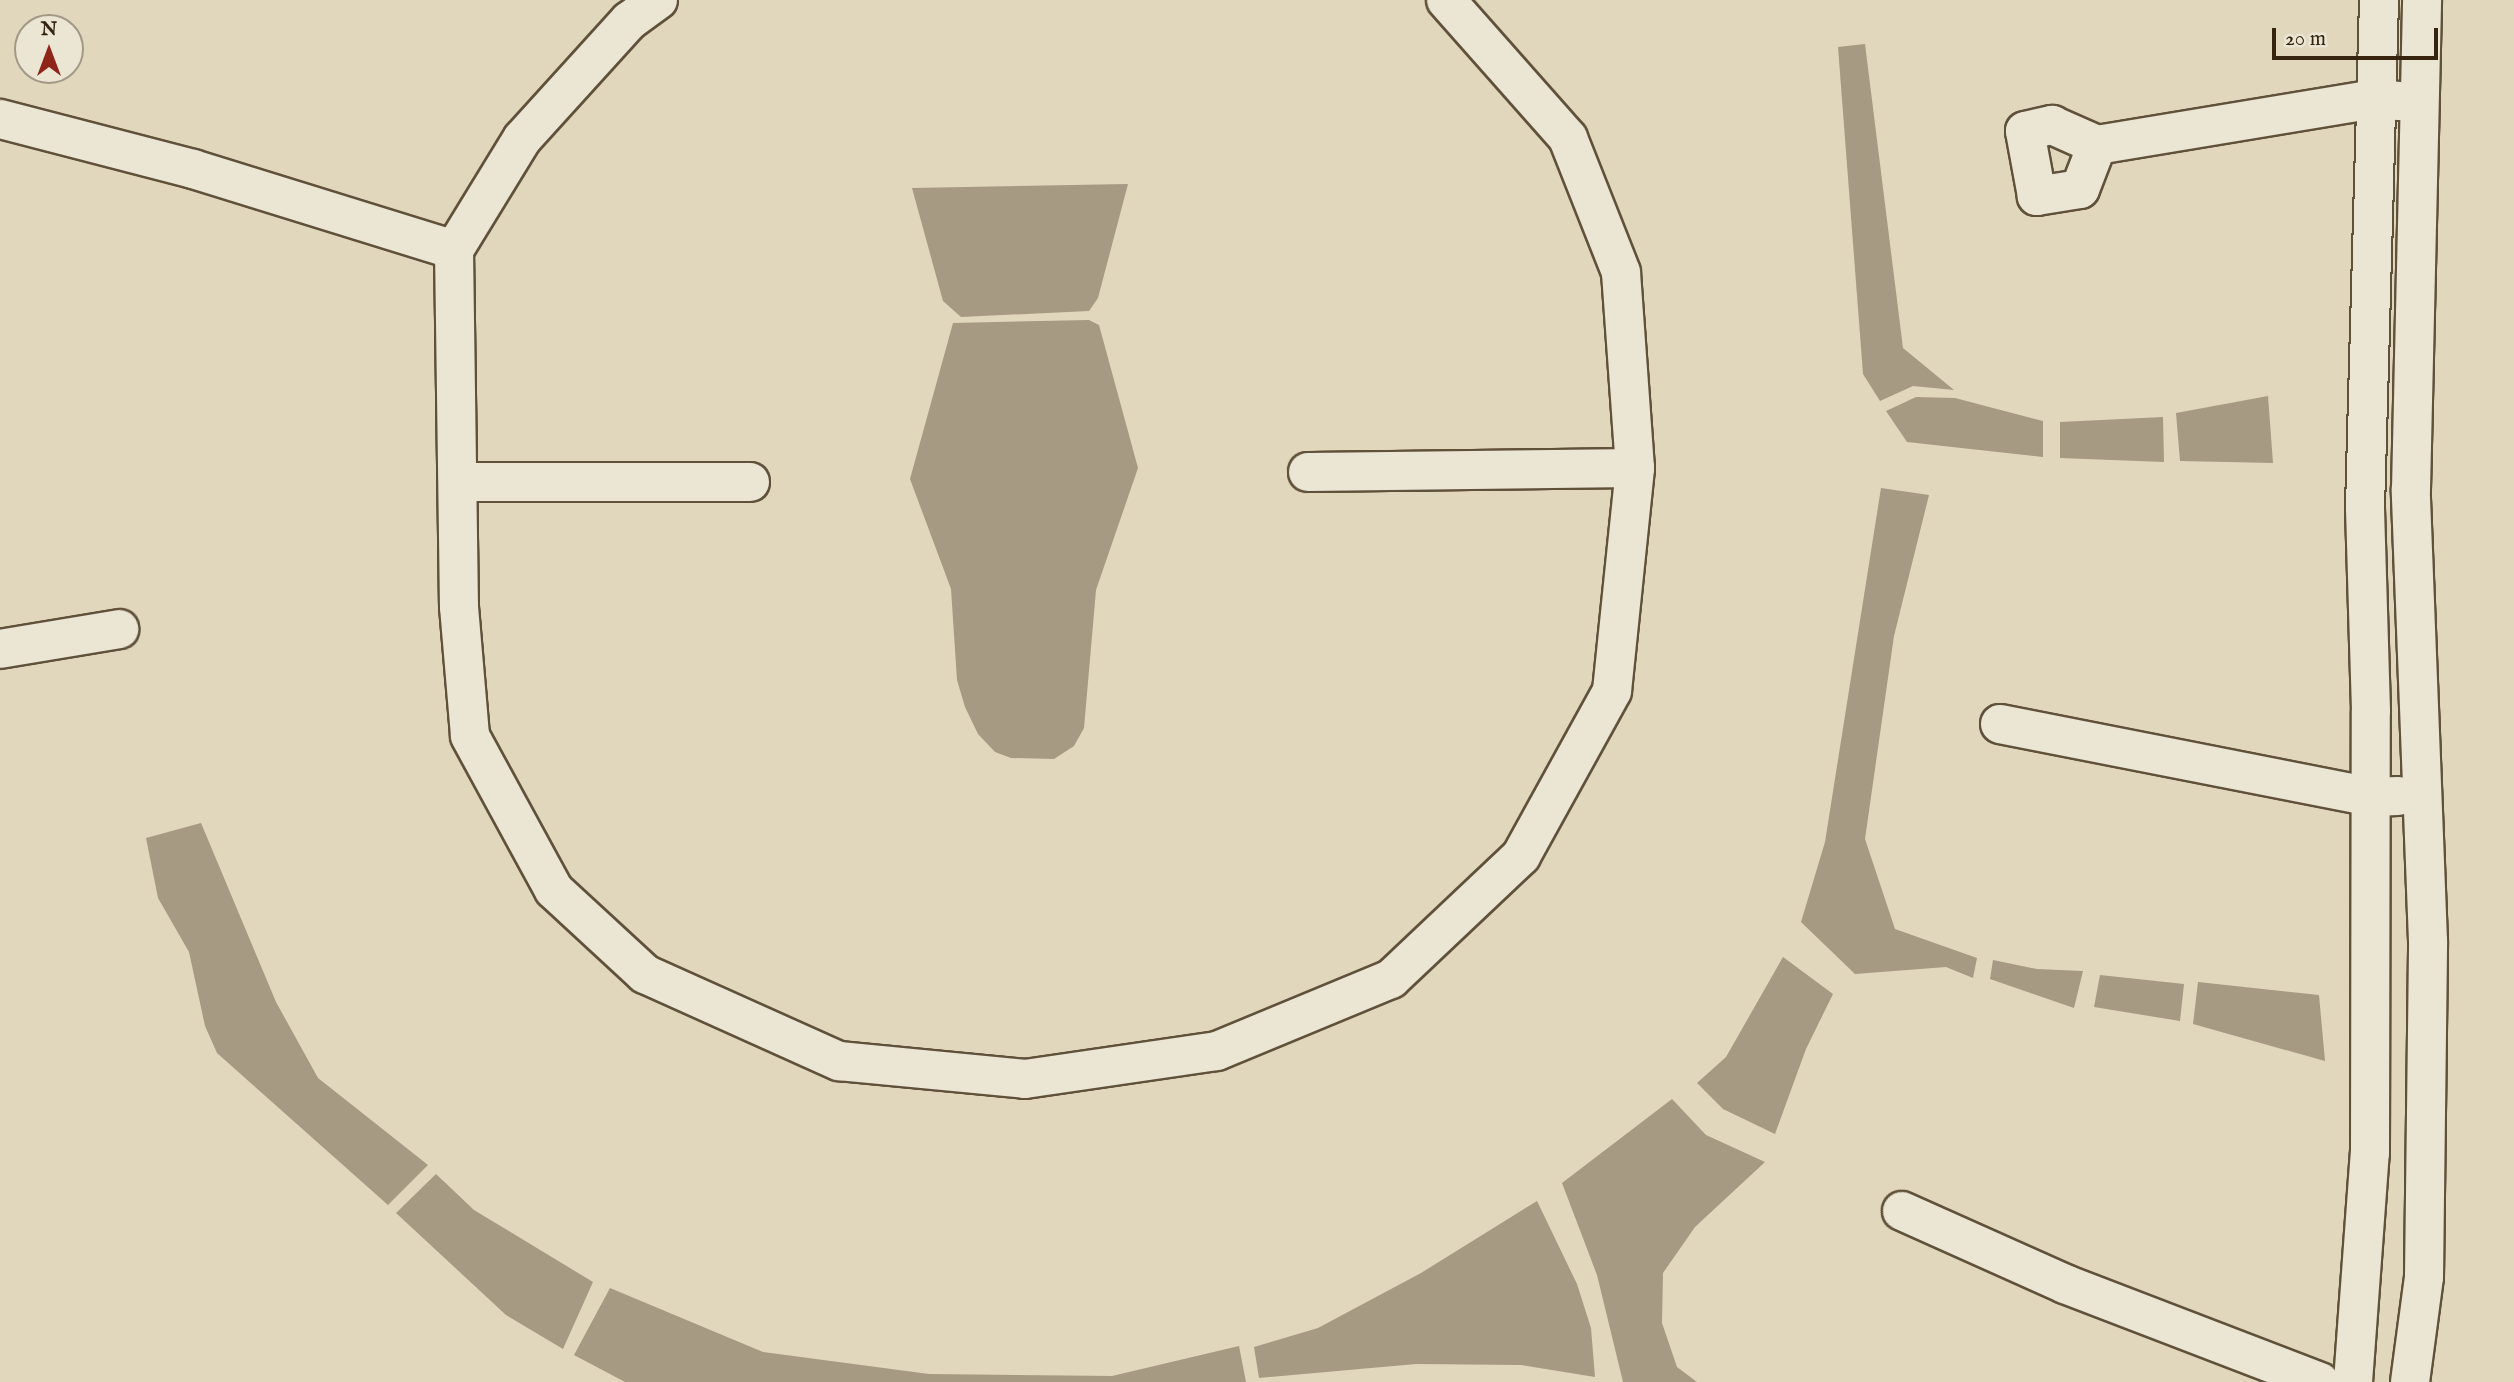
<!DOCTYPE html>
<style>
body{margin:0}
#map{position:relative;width:2514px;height:1382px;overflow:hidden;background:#e0d7bd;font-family:"IM FELL English",serif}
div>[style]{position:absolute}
.water>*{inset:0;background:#a69a82}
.roads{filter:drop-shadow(2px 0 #60513a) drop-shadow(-2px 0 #60513a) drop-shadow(0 2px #60513a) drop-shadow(0 -2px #60513a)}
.minor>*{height:38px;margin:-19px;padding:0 19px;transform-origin:19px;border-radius:19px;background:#ebe5d4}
span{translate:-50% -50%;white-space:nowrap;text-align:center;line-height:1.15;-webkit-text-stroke:5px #ebe5d4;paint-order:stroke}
.north{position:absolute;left:14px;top:14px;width:70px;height:70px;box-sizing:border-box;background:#ebe5d4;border:2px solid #a39885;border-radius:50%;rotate:0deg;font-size:19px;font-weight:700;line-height:28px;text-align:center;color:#36240e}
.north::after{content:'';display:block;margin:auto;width:24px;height:32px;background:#8f2418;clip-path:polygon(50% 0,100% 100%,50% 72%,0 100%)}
.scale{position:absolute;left:2272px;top:28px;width:166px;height:32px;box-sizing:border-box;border:4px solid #36240e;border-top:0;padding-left:9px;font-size:21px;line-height:24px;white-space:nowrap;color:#36240e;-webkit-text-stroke:5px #ebe5d4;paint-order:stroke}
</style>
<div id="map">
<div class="water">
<i style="clip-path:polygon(1865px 44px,1903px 348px,1954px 390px,1913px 386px,1880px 401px,1863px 374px,1838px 47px)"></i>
<i style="clip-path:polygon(1128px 184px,1098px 298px,1089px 311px,961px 317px,943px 301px,912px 188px)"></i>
<i style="clip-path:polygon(1089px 320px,1099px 325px,1138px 468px,1096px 590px,1084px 728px,1074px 746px,1054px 759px,1011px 758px,995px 752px,978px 734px,965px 707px,957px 680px,951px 589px,910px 479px,953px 323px)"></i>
<i style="clip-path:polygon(2268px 396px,2273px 463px,2180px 461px,2176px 413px)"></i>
<i style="clip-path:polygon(1916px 397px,1955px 398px,2043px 421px,2043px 457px,1907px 442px,1886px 411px)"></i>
<i style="clip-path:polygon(2163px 417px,2164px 462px,2060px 458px,2060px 422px)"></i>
<i style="clip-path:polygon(1881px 488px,1929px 495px,1894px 636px,1865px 839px,1895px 929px,1977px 958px,1973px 978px,1946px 967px,1855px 974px,1801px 922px,1825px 842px)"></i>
<i style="clip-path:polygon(201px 823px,276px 1002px,318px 1078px,428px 1165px,388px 1205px,217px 1053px,205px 1026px,189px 952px,158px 898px,146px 838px)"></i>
<i style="clip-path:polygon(1783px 957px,1833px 994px,1806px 1049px,1775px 1134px,1723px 1109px,1697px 1083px,1726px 1057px)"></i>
<i style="clip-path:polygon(1993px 960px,2037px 969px,2083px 971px,2074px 1008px,1990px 979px)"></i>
<i style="clip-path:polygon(2100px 975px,2184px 984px,2180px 1021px,2094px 1007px)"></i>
<i style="clip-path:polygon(2198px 982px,2319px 995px,2325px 1061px,2193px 1024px)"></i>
<i style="clip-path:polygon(1672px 1099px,1706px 1135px,1765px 1162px,1695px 1227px,1663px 1273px,1662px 1323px,1677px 1367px,1697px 1382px,1623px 1382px,1597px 1275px,1562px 1183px)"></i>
<i style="clip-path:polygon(436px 1174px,474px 1210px,593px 1282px,563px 1349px,506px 1315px,396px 1213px)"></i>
<i style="clip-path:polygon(1537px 1201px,1577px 1284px,1591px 1328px,1595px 1377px,1521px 1365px,1416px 1364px,1259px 1378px,1254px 1347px,1318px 1328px,1421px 1273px)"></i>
<i style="clip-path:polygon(610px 1288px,763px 1352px,929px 1374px,1112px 1376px,1239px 1346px,1246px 1382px,625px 1382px,574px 1355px)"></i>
</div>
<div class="roads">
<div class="minor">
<i style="left:658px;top:0;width:36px;rotate:144deg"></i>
<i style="left:629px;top:21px;width:159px;rotate:132.2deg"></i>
<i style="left:522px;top:139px;width:130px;rotate:121.5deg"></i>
<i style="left:454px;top:250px;width:357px;rotate:89.2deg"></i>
<i style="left:459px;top:607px;width:129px;rotate:85.1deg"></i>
<i style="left:470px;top:736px;width:175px;rotate:61.4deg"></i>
<i style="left:554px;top:890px;width:124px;rotate:42.7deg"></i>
<i style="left:645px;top:974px;width:213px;rotate:24.2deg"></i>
<i style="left:839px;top:1061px;width:187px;rotate:5.5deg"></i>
<i style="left:1025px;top:1079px;width:194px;rotate:-8.3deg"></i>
<i style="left:1217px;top:1051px;width:188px;rotate:-22.5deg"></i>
<i style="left:1391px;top:979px;width:179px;rotate:-43.4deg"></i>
<i style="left:1521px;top:856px;width:188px;rotate:-61.1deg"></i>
<i style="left:1612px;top:691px;width:224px;rotate:-84.1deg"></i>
<i style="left:1635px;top:468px;width:196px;rotate:-94.1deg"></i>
<i style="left:1621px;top:272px;width:144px;rotate:-111.6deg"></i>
<i style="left:1568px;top:138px;width:184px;rotate:-131.5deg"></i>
<i style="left:0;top:119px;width:199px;rotate:14.5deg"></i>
<i style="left:193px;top:169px;width:273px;rotate:17.2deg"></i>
<i style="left:2097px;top:145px;width:47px;rotate:111.1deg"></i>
<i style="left:2080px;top:189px;width:44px;rotate:170.8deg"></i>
<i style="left:2037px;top:196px;width:66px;rotate:-100.5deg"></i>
<i style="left:2025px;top:131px;width:28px;rotate:-13deg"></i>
<i style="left:2052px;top:125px;width:49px;rotate:24deg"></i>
<i style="left:2097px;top:145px;width:283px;rotate:-9.4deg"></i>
<i style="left:2376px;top:99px;width:23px;rotate:5deg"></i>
<i style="left:1308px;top:472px;width:327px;rotate:-0.7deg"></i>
<i style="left:461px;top:482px;width:289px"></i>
<i style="left:0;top:649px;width:121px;rotate:-9.5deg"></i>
<i style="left:2000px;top:724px;width:378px;rotate:11.1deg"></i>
<i style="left:2371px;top:797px;width:27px;rotate:-2deg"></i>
<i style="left:1902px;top:1211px;width:179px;rotate:24.1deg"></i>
<i style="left:2065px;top:1284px;width:273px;rotate:21deg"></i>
<i style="left:2353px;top:1382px;width:230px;rotate:-85.8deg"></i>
<i style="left:2370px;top:1153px;width:442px;rotate:-89.9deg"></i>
<i style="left:2371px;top:711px;width:203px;rotate:-91.7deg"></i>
<i style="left:2365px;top:508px;width:508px;rotate:-88.42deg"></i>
<i style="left:2410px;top:1382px;width:106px;rotate:-82.4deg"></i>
<i style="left:2424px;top:1277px;width:336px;rotate:-89.3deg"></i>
<i style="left:2428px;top:941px;width:452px;rotate:-92.2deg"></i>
<i style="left:2411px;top:489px;width:489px;rotate:-88.7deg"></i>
</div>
</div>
<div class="north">N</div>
<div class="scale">20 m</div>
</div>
